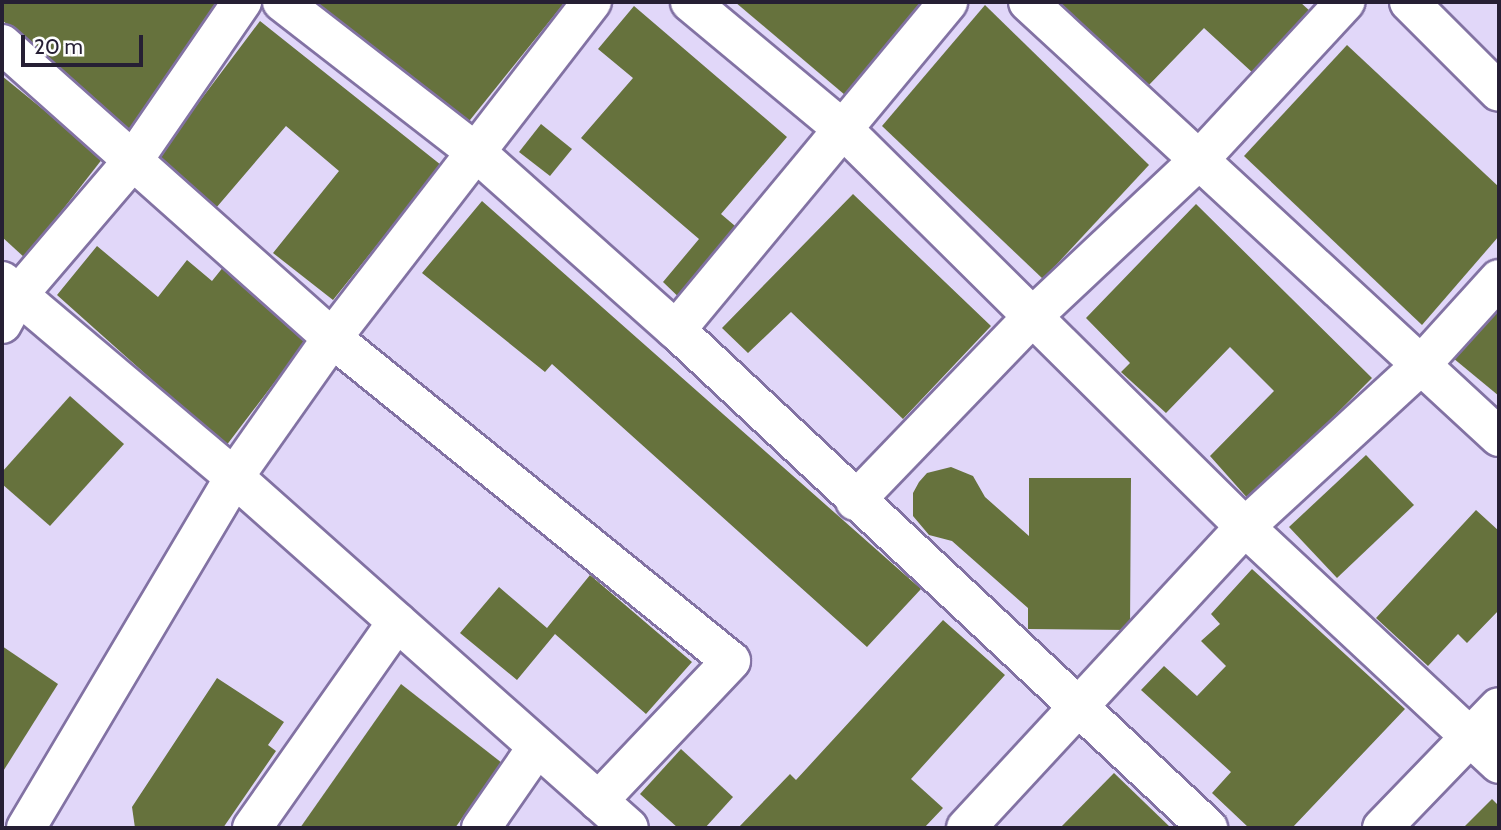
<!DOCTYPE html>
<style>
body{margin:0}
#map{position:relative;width:1501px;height:830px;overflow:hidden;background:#e1d7f9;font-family:Cabin,sans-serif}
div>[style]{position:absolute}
.building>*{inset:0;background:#66723d}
.roads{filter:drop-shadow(2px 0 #8272a3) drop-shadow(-2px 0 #8272a3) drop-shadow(0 2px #8272a3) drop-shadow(0 -2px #8272a3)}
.minor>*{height:38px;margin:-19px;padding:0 19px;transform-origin:19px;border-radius:19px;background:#fff}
span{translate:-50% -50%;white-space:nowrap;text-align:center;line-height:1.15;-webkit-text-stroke:5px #fefefe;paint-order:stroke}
.frame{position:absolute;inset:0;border:4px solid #261f34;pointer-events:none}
.scale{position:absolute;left:21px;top:35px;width:122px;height:32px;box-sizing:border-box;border:4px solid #261f34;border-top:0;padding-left:9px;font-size:21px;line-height:24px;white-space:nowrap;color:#261f34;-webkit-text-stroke:5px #fefefe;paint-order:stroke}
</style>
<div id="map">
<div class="building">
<i style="clip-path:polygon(2px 2px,222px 2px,131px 131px,2px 20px)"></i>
<i style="clip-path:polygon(305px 2px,565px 2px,466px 125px)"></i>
<i style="clip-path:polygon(735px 2px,922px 2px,845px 95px)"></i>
<i style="clip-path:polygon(1059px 2px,1300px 2px,1311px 12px,1254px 74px,1204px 28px,1148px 86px)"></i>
<i style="clip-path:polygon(985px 5px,1149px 165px,1043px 279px,882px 126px)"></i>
<i style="clip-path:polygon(634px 6px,787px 137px,721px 214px,748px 237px,688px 306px,663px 282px,699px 239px,581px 138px,633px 78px,598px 49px)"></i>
<i style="clip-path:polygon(260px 21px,441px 165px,333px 300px,273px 253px,339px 171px,286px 126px,216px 208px,157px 158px)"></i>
<i style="clip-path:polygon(1347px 45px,1499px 187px,1499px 236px,1422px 325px,1244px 156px)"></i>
<i style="clip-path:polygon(2px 76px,103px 158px,25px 258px,2px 237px)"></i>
<i style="clip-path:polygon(541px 124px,572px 149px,550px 176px,519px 152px)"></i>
<i style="clip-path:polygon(853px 194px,991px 326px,903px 419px,791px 312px,748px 353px,722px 328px)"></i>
<i style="clip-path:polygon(482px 201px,921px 589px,867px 647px,552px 364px,545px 372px,422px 273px)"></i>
<i style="clip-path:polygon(1196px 204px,1372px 378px,1250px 501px,1210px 456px,1274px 391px,1230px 347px,1166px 413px,1121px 372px,1130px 363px,1086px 318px)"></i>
<i style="clip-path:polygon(97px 246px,158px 297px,187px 260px,212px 281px,224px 266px,309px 337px,226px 446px,57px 295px)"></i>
<i style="clip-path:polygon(1499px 308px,1499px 396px,1453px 358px)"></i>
<i style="clip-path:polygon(70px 396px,124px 444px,50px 526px,2px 484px,2px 472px)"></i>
<i style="clip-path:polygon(1366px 455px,1414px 505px,1337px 578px,1289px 527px)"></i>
<i style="clip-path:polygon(951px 467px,973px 476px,985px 497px,1029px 536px,1029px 478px,1131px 478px,1130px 630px,1028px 629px,1028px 608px,952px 541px,929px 535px,913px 516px,913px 493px,919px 482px,927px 473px)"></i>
<i style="clip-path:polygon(1476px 510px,1499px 531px,1499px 610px,1467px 643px,1458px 634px,1428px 666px,1376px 618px)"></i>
<i style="clip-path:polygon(1252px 569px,1405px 709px,1292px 828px,1249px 828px,1212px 793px,1231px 772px,1141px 690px,1164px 666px,1197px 696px,1226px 666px,1201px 641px,1220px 624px,1211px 614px)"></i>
<i style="clip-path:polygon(590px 575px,692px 662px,646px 714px,555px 634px,517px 680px,460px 633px,499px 587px,547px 628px)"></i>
<i style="clip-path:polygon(943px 620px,1005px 675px,911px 779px,943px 808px,924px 828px,738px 828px,790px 774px,796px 780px)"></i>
<i style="clip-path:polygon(2px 646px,58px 684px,2px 773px)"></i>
<i style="clip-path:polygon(217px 678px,284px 722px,268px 745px,276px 751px,223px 828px,135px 828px,132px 807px)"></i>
<i style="clip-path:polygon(401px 684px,502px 763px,455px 828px,300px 828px)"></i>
<i style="clip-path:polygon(681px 749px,733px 797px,705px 828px,678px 828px,640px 794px)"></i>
<i style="clip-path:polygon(1114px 773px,1171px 828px,1060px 828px)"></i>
<i style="clip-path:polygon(1492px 799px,1499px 806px,1499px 828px,1463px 828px)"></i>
</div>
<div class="roads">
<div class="minor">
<i style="left:282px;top:2px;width:247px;rotate:37.8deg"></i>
<i style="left:477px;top:153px;width:266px;rotate:41.7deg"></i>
<i style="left:676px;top:330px;width:729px;rotate:43.11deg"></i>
<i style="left:690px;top:2px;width:202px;rotate:39.8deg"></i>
<i style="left:845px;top:131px;width:563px;rotate:44.71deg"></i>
<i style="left:1245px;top:527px;width:347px;rotate:43deg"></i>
<i style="left:1028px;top:2px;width:641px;rotate:42.72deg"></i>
<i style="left:1409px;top:2px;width:127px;rotate:45deg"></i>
<i style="left:2px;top:44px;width:442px;rotate:41.7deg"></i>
<i style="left:332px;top:338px;width:513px;rotate:38.99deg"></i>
<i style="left:731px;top:661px;width:193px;rotate:133.5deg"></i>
<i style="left:2px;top:281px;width:304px;rotate:40.2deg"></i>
<i style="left:234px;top:477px;width:528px;rotate:41.62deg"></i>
<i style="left:2px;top:324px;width:33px;rotate:-61deg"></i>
<i style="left:18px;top:295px;width:179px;rotate:-49.5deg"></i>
<i style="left:134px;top:159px;width:191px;rotate:-55.5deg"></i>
<i style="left:676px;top:330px;width:426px;rotate:-50.3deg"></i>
<i style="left:855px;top:501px;width:255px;rotate:-46.1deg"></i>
<i style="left:1032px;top:317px;width:228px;rotate:-43.2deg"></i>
<i style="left:1198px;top:161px;width:217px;rotate:-47.2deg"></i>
<i style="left:26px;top:828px;width:408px;rotate:-59.3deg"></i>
<i style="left:234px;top:477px;width:170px;rotate:-54.8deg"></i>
<i style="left:332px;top:338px;width:425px;rotate:-52.3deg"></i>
<i style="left:252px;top:828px;width:252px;rotate:-54.9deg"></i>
<i style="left:481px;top:828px;width:98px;rotate:-55.3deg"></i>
<i style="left:966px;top:828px;width:410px;rotate:-47.2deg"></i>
<i style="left:1245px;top:527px;width:239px;rotate:-42.6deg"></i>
<i style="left:1421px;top:365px;width:116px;rotate:-47.8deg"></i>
<i style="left:1382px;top:828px;width:168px;rotate:-46deg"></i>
</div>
</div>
<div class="frame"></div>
<div class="scale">20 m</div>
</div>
